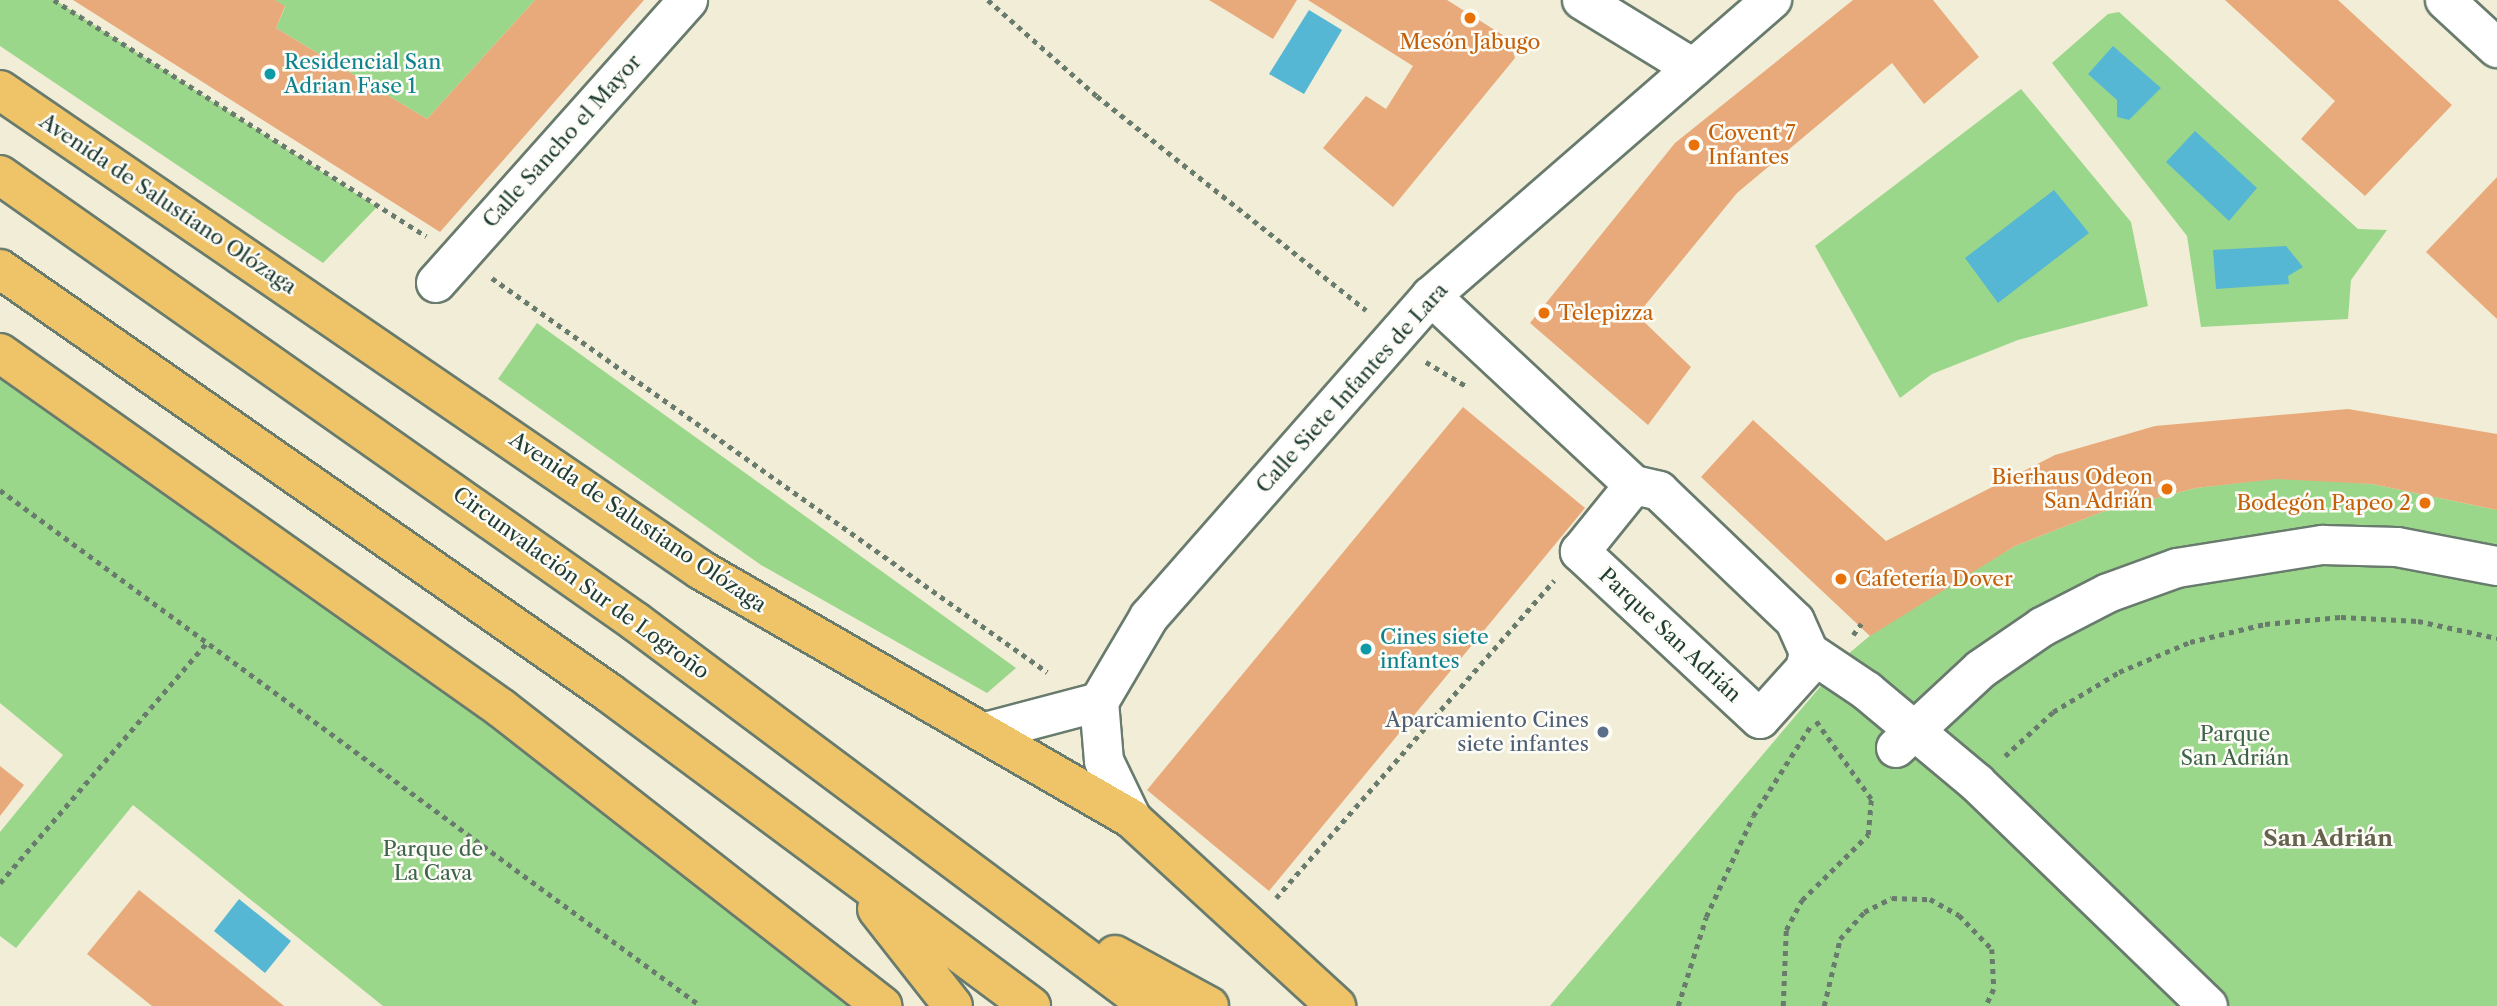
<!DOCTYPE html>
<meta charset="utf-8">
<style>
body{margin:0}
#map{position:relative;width:2497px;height:1006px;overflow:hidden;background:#f1edd7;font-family:"Libre Caslon Text",serif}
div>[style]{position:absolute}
.green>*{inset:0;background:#9bd78b}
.water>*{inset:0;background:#55b7d4}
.building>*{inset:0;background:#e8aa7b}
.path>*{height:4.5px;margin-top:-2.25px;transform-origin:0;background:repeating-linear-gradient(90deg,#687b6d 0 5px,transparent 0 10px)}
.roads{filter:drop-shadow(2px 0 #687b6d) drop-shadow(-2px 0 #687b6d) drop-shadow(0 2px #687b6d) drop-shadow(0 -2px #687b6d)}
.minor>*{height:38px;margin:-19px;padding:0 19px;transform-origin:19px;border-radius:19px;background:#fff}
.major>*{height:38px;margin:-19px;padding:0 19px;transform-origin:19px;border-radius:19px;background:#efc469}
.highway>*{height:38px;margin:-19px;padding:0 19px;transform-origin:19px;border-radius:19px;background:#efc469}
.dots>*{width:19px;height:19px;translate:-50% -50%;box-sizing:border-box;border:4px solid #fdfcf7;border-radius:50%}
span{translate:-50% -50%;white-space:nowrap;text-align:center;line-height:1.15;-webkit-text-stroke:5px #fdfcf7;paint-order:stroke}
.food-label{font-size:21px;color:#c56008}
.left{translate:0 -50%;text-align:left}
.right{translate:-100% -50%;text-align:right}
.culture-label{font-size:21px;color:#0d838f}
.street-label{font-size:21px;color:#1f3d34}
.service-label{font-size:21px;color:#4e5e75}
.park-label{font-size:21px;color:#3e644a}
.neighbourhood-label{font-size:23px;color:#65634d;font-weight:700}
</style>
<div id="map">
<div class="green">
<i style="clip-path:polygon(0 0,55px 0,377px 207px,323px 263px,0 46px)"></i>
<i style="clip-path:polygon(275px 0,535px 0,427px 119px,276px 28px,285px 7px)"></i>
<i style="clip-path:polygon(2119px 12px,2358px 229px,2387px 230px,2351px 280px,2348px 319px,2201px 327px,2187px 236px,2052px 63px,2108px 14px)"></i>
<i style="clip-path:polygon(2021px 89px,2131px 222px,2148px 306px,2018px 340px,1932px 374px,1900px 398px,1815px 246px)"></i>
<i style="clip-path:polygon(537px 323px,1016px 668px,987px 693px,761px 565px,498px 379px)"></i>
<i style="clip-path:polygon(0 379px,247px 545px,867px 1006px,383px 1006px,133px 805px,16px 948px,0 936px,0 832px,63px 755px,0 703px)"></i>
<i style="clip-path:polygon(2288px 477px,2372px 484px,2497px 510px,2497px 1006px,1550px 1006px,1847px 655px,1885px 623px,2015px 546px,2102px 512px,2196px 488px)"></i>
</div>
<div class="water">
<i style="clip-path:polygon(1309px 10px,1342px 30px,1304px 94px,1269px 74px)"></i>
<i style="clip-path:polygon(2113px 46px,2161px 88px,2129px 120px,2117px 117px,2117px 100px,2088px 74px)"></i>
<i style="clip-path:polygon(2195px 131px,2257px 188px,2229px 221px,2166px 162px)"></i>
<i style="clip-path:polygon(2054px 190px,2089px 233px,1998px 303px,1965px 258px)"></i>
<i style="clip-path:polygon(2286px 246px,2303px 267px,2288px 276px,2289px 284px,2216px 289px,2213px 250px)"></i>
<i style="clip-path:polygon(239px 899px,291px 941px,265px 973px,214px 931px)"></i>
</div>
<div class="building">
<i style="clip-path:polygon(73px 0,275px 0,285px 6px,276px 28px,427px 119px,535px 0,644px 0,440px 232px)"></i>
<i style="clip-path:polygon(1209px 0,1297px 0,1273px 39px)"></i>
<i style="clip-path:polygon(1308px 0,1447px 0,1509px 39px,1515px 58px,1393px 207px,1323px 148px,1366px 96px,1386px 109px,1413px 66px)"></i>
<i style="clip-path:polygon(1853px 0,1933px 0,1979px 57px,1924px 104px,1892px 63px,1737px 193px,1637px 315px,1691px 367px,1648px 425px,1530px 323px,1675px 143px)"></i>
<i style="clip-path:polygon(2225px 0,2338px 0,2452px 105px,2365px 196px,2301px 139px,2335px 101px)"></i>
<i style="clip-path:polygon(2497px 177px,2497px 319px,2426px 252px)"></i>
<i style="clip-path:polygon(1463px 407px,1585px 508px,1269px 891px,1147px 790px)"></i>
<i style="clip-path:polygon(2348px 409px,2497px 434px,2497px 510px,2372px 484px,2276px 479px,2196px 488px,2102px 512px,2015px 546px,1870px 636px,1701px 477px,1753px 420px,1886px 541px,2055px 455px,2155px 426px)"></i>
<i style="clip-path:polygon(0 766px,24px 785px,0 816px)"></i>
<i style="clip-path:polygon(139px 890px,284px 1006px,152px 1006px,87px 954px)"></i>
</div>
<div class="path">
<i style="left:54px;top:0;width:441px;rotate:32.4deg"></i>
<i style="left:988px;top:0;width:145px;rotate:41.4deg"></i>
<i style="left:1097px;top:96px;width:344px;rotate:38.5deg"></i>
<i style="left:492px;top:278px;width:681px;rotate:35.37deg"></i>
<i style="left:1426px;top:362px;width:47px;rotate:31deg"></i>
<i style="left:0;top:490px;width:870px;rotate:36.36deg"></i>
<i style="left:1853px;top:635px;width:14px;rotate:-54deg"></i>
<i style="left:2005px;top:756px;width:65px;rotate:-42.5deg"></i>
<i style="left:2053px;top:712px;width:77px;rotate:-31.2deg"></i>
<i style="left:2119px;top:672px;width:77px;rotate:-22.9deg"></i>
<i style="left:2190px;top:642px;width:77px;rotate:-13.5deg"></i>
<i style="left:2265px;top:624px;width:76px;rotate:-5.3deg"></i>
<i style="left:2341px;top:617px;width:77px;rotate:3deg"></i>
<i style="left:2418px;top:621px;width:81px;rotate:12.1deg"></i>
<i style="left:0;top:883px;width:318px;rotate:-49.3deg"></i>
<i style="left:1276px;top:898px;width:422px;rotate:-48.8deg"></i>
<i style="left:1678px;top:1006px;width:93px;rotate:-72.5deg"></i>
<i style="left:1706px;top:917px;width:111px;rotate:-65deg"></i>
<i style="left:1753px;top:816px;width:106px;rotate:-57.4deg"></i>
<i style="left:1783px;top:1006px;width:76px;rotate:-87.7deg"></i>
<i style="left:1786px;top:930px;width:34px;rotate:-62deg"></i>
<i style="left:1802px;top:900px;width:93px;rotate:-44.6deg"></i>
<i style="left:1868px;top:835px;width:36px;rotate:-85deg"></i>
<i style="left:1871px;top:799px;width:97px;rotate:-125.3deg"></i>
<i style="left:1824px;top:1006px;width:69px;rotate:-76.6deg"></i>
<i style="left:1840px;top:939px;width:36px;rotate:-48deg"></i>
<i style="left:1864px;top:912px;width:31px;rotate:-27deg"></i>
<i style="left:1892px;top:898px;width:38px;rotate:2deg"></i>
<i style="left:1930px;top:899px;width:33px;rotate:29deg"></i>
<i style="left:1959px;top:915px;width:47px;rotate:45.9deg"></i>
<i style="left:1992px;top:949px;width:40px;rotate:87.1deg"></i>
<i style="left:1994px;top:989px;width:19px;rotate:115deg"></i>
</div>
<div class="roads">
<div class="minor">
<i style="left:1582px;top:0;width:130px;rotate:31.5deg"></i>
<i style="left:2445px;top:0;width:71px;rotate:42.7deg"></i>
<i style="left:436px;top:283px;width:379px;rotate:-48.3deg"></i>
<i style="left:1431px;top:296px;width:277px;rotate:43deg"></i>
<i style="left:1634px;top:485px;width:26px;rotate:13deg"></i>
<i style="left:1659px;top:491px;width:188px;rotate:43.7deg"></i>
<i style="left:1795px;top:621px;width:34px;rotate:66deg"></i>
<i style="left:1809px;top:652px;width:17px;rotate:103deg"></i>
<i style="left:1805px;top:669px;width:67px;rotate:132deg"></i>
<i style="left:1760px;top:719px;width:246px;rotate:-137.1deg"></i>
<i style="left:1580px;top:552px;width:86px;rotate:-51.1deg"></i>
<i style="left:1809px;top:652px;width:70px;rotate:33.9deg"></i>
<i style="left:1867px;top:691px;width:143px;rotate:39.9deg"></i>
<i style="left:1977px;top:783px;width:321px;rotate:44deg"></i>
<i style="left:989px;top:731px;width:114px;rotate:-14.8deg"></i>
<i style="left:1896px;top:748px;width:116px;rotate:-42.9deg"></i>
<i style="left:1981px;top:669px;width:74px;rotate:-34.5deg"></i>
<i style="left:2042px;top:627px;width:74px;rotate:-27.3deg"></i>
<i style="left:2108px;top:593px;width:73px;rotate:-19.9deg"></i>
<i style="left:2177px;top:568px;width:148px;rotate:-9deg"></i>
<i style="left:2323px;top:545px;width:74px;rotate:1.5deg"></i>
<i style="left:2397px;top:547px;width:102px;rotate:10.8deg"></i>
<i style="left:1132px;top:819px;width:64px;rotate:-115.8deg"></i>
<i style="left:1104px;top:761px;width:59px;rotate:-94.8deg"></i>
<i style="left:1099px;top:702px;width:99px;rotate:-59.5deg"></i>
<i style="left:1149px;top:617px;width:427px;rotate:-48.7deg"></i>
<i style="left:1431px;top:296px;width:452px;rotate:-41deg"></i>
</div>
<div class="major">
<i style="left:0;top:90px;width:850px;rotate:34.4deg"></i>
<i style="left:701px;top:570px;width:498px;rotate:30deg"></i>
<i style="left:1132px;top:819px;width:277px;rotate:42.5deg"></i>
<i style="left:0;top:353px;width:614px;rotate:35.32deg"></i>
<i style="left:501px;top:708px;width:484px;rotate:38deg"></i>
</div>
<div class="highway">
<i style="left:0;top:175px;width:777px;rotate:35.1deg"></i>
<i style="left:636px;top:622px;width:642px;rotate:36.76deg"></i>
<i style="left:0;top:269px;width:741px;rotate:34.83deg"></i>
<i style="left:608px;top:692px;width:527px;rotate:36.59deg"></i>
<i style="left:877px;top:909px;width:123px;rotate:51.9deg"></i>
<i style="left:1115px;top:955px;width:107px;rotate:28.5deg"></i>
</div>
</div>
<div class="dots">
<i style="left:1470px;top:18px;background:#e8710a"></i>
<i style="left:270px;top:74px;background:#0f9aa8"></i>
<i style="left:1694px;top:145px;background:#e8710a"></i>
<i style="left:1544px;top:313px;background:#e8710a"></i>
<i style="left:2167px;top:489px;background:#e8710a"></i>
<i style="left:2425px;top:503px;background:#e8710a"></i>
<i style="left:1841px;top:579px;background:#e8710a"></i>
<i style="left:1366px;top:649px;background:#0f9aa8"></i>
<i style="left:1603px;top:732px;background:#5c6f8a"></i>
</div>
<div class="food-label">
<span style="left:1470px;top:42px">Mesón Jabugo</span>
<span class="left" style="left:1708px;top:145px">Covent 7<br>Infantes</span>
<span class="left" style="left:1558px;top:313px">Telepizza</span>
<span class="right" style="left:2153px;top:489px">Bierhaus Odeon<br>San Adrián</span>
<span class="right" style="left:2411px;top:503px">Bodegón Papeo 2</span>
<span class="left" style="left:1855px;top:579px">Cafetería Dover</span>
</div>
<div class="culture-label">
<span class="left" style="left:284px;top:74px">Residencial San<br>Adrian Fase 1</span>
<span class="left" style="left:1380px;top:649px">Cines siete<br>infantes</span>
</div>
<div class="street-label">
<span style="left:562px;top:141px;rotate:-48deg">Calle Sancho el Mayor</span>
<span style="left:168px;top:204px;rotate:34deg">Avenida de Salustiano Olózaga</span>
<span style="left:1352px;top:388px;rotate:-48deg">Calle Siete Infantes de Lara</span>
<span style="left:638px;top:522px;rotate:34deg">Avenida de Salustiano Olózaga</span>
<span style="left:581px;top:583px;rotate:36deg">Circunvalación Sur de Logroño</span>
<span style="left:1670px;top:635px;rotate:43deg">Parque San Adrián</span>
</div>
<div class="service-label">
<span class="right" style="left:1589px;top:732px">Aparcamiento Cines<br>siete infantes</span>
</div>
<div class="park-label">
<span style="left:2235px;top:746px">Parque<br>San Adrián</span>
<span style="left:433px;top:861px">Parque de<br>La Cava</span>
</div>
<div class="neighbourhood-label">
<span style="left:2328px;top:838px">San Adrián</span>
</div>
</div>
